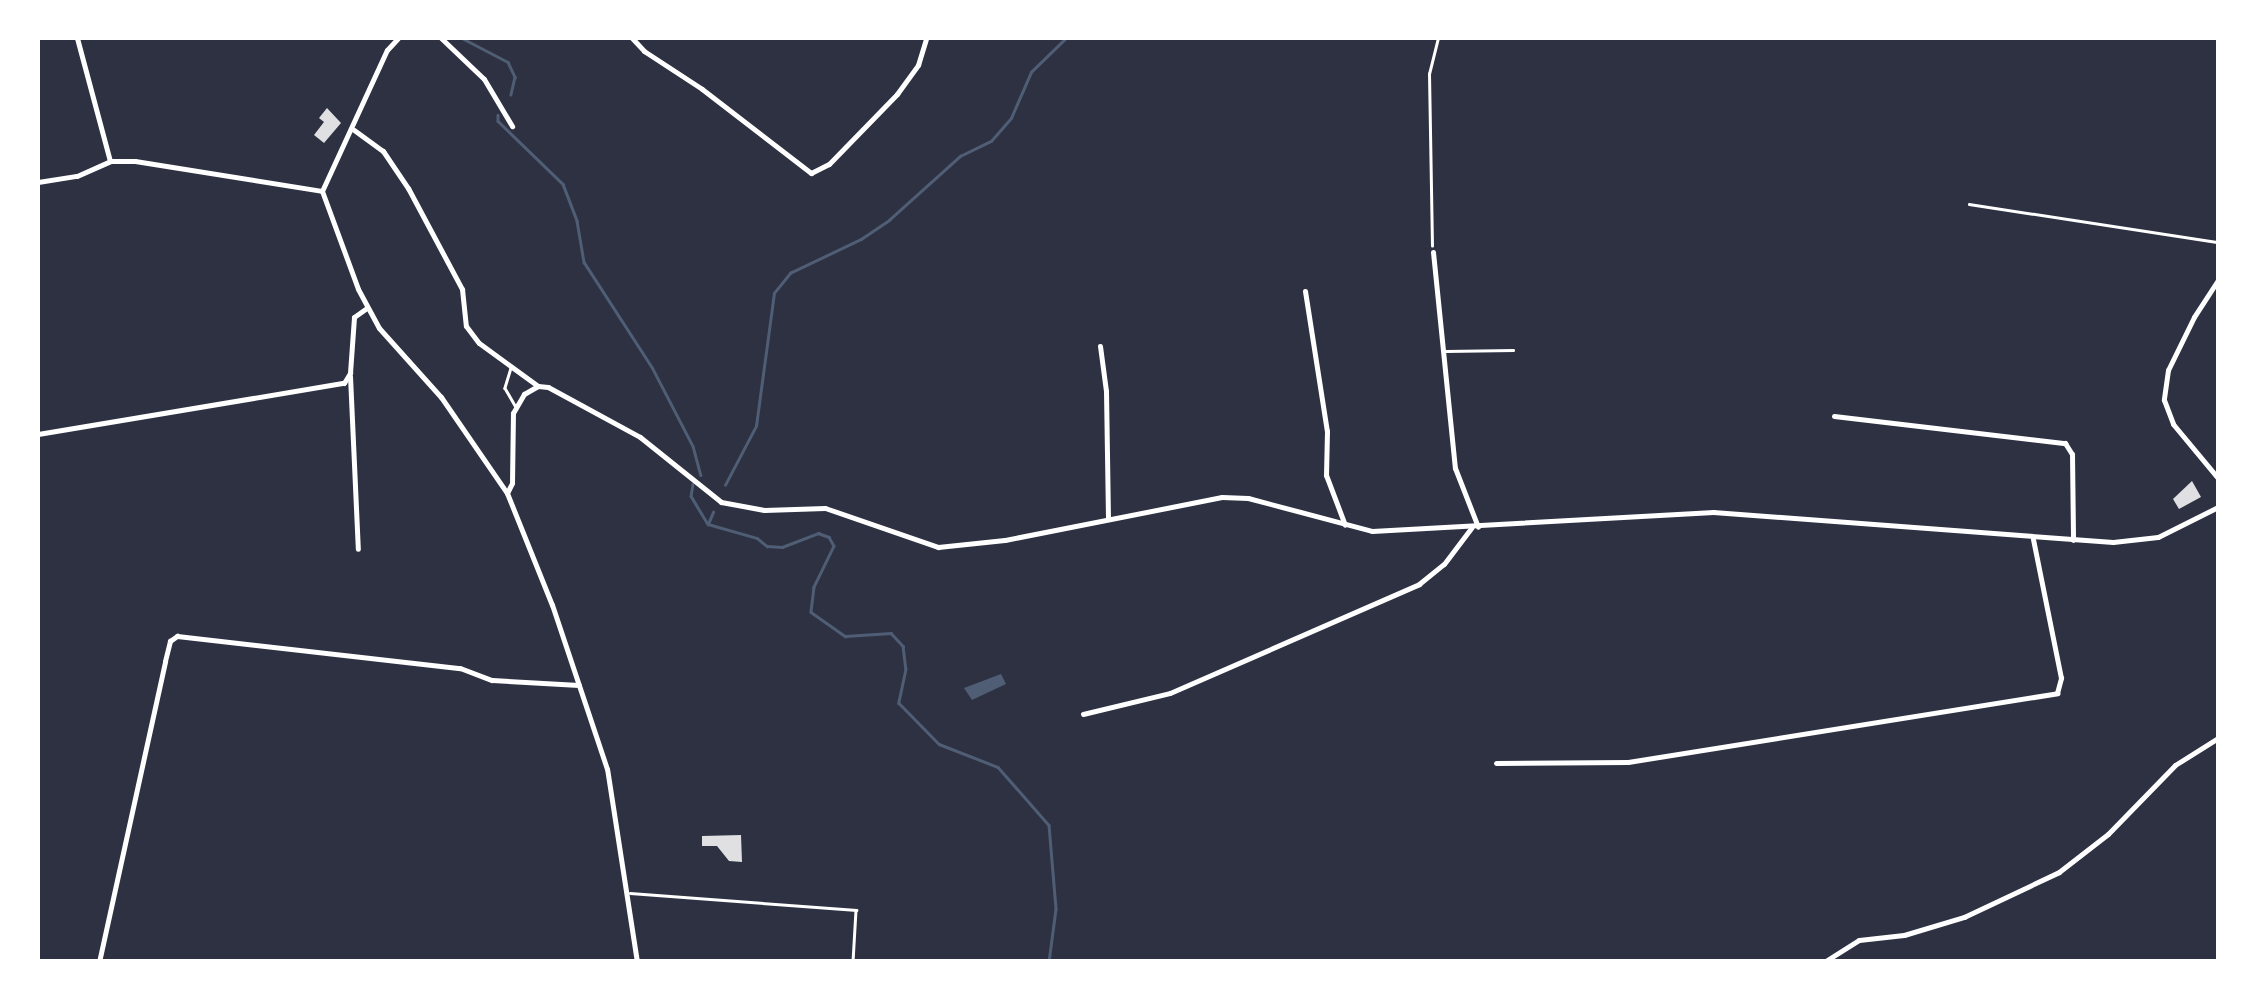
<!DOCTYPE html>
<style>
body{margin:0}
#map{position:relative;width:2256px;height:999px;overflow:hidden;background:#2d3142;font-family:"Work Sans",sans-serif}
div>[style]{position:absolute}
.water>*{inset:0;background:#4f5d75}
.stream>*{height:2.5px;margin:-1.25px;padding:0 1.25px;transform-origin:1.25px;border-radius:1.25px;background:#4f5d75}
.building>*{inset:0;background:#e0e0e3}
.path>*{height:2.5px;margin:-1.25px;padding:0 1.25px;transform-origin:1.25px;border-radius:1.25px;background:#fff}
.service>*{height:2.5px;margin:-1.25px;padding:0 1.25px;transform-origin:1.25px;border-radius:1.25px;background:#fff}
.minor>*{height:5px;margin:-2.5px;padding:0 2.5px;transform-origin:2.5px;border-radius:2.5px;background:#fff}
.tertiary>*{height:5px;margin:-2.5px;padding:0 2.5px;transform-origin:2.5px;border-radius:2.5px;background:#fff}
span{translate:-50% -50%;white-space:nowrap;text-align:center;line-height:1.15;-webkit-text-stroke:10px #fff;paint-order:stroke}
.frame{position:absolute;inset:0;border:40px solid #fff;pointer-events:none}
</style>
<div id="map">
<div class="water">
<i style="clip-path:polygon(1001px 674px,1006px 684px,972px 700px,964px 688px)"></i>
</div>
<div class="stream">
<i style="left:462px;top:38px;width:52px;rotate:27.6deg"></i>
<i style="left:508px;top:62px;width:17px;rotate:65deg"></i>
<i style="left:515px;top:77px;width:18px;rotate:103deg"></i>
<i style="left:498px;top:115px;width:6px;rotate:90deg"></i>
<i style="left:498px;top:121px;width:91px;rotate:44.1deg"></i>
<i style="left:563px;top:184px;width:40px;rotate:69deg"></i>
<i style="left:577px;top:221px;width:42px;rotate:80.3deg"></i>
<i style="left:584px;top:262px;width:125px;rotate:57.1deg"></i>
<i style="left:652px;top:367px;width:89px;rotate:62.6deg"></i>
<i style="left:693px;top:446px;width:30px;rotate:75deg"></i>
<i style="left:693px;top:484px;width:12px;rotate:99deg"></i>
<i style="left:691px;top:496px;width:33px;rotate:59deg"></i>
<i style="left:708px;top:524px;width:51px;rotate:15.9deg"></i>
<i style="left:757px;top:538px;width:13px;rotate:39deg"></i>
<i style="left:767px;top:546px;width:15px;rotate:4deg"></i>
<i style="left:782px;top:547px;width:39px;rotate:-21deg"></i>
<i style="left:818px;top:533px;width:12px;rotate:20deg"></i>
<i style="left:829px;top:537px;width:10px;rotate:61deg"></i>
<i style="left:834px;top:546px;width:46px;rotate:116deg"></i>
<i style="left:814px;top:587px;width:25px;rotate:97deg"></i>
<i style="left:811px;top:612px;width:42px;rotate:35.2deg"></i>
<i style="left:845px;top:636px;width:46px;rotate:-3.7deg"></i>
<i style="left:891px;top:633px;width:18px;rotate:47deg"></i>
<i style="left:903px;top:646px;width:23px;rotate:83deg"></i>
<i style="left:906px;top:669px;width:35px;rotate:102deg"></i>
<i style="left:899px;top:703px;width:57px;rotate:45.7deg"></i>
<i style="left:939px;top:744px;width:63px;rotate:21.3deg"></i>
<i style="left:998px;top:767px;width:77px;rotate:48.7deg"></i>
<i style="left:1049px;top:825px;width:84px;rotate:85.2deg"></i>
<i style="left:1056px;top:909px;width:53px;rotate:97.5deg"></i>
<i style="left:725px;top:485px;width:67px;rotate:-62.3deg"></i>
<i style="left:756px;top:426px;width:134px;rotate:-82.3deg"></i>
<i style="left:774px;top:293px;width:26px;rotate:-51deg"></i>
<i style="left:790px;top:273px;width:79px;rotate:-25.6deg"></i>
<i style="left:861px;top:239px;width:34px;rotate:-34deg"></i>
<i style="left:889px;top:220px;width:96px;rotate:-42deg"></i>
<i style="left:960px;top:156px;width:34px;rotate:-26deg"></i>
<i style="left:991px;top:141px;width:30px;rotate:-49deg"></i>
<i style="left:1011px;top:118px;width:50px;rotate:-66.5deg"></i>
<i style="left:1031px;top:72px;width:49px;rotate:-44.2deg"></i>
<i style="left:708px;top:524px;width:13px;rotate:-67deg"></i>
</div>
<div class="building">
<i style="clip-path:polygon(327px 108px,341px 123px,324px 143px,314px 135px,324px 122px,319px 118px)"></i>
<i style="clip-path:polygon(2192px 481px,2201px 497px,2179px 509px,2173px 499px)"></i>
<i style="clip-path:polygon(741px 835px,742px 862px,729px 861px,717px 846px,702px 846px,702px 836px)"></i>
</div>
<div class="path">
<i style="left:1432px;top:246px;width:172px;rotate:-91deg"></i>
<i style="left:1429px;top:74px;width:37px;rotate:-76deg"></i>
</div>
<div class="service">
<i style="left:1969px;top:204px;width:252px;rotate:8.7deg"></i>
<i style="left:1446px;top:351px;width:67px;rotate:-0.9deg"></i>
<i style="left:511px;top:368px;width:21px;rotate:107deg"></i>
<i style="left:505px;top:388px;width:20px;rotate:60deg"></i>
<i style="left:630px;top:893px;width:227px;rotate:4.3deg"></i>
<i style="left:856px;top:910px;width:52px;rotate:93.3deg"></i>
</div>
<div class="minor">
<i style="left:77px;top:38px;width:127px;rotate:75deg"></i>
<i style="left:441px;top:38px;width:59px;rotate:43.6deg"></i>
<i style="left:484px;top:79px;width:55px;rotate:59.2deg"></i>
<i style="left:632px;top:38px;width:18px;rotate:47deg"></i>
<i style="left:644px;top:51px;width:69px;rotate:33.2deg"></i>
<i style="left:702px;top:89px;width:138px;rotate:37.6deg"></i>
<i style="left:811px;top:173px;width:20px;rotate:-27deg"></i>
<i style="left:829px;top:164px;width:98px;rotate:-45.8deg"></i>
<i style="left:897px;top:94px;width:36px;rotate:-54deg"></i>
<i style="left:918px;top:65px;width:28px;rotate:-73deg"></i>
<i style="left:354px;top:130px;width:36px;rotate:36deg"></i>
<i style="left:383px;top:151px;width:45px;rotate:56deg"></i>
<i style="left:408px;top:188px;width:115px;rotate:61.9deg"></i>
<i style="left:462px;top:289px;width:37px;rotate:84deg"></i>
<i style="left:466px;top:326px;width:21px;rotate:53deg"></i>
<i style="left:479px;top:343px;width:73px;rotate:36.1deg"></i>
<i style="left:38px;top:182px;width:39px;rotate:-9deg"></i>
<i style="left:77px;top:176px;width:36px;rotate:-24deg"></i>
<i style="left:110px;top:161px;width:25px"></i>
<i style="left:135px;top:161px;width:189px;rotate:9.1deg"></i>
<i style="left:322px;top:191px;width:104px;rotate:69.8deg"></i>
<i style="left:358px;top:289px;width:44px;rotate:61.7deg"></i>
<i style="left:379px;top:328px;width:93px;rotate:48.1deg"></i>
<i style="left:441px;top:397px;width:116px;rotate:55.5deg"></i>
<i style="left:322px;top:191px;width:155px;rotate:-65.3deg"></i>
<i style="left:387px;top:50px;width:16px;rotate:-47deg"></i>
<i style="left:1433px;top:252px;width:217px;rotate:84.2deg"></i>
<i style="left:1455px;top:468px;width:63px;rotate:68.7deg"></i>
<i style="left:2218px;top:280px;width:44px;rotate:123deg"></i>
<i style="left:2194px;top:317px;width:59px;rotate:116.1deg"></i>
<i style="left:2168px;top:370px;width:30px;rotate:98deg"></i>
<i style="left:2164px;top:400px;width:26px;rotate:69deg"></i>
<i style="left:2173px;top:424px;width:70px;rotate:50.2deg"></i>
<i style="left:1305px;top:291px;width:142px;rotate:81.1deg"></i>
<i style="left:1327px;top:431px;width:44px;rotate:91.3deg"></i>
<i style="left:1326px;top:475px;width:53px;rotate:69.2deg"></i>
<i style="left:1100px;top:346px;width:45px;rotate:82.4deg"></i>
<i style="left:1106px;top:391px;width:127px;rotate:89.1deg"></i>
<i style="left:350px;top:376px;width:173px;rotate:87.4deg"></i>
<i style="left:1834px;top:416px;width:233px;rotate:6.7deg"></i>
<i style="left:2065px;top:443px;width:13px;rotate:58deg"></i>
<i style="left:2072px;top:454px;width:86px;rotate:89.3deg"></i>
<i style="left:38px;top:434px;width:310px;rotate:-9.5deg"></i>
<i style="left:344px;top:383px;width:12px;rotate:-59deg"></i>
<i style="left:350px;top:373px;width:56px;rotate:-85.9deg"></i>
<i style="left:354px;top:317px;width:16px;rotate:-35deg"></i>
<i style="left:1083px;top:714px;width:89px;rotate:-13.6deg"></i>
<i style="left:1170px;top:693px;width:272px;rotate:-23.6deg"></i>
<i style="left:1419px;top:584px;width:32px;rotate:-39deg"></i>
<i style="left:1444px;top:564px;width:46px;rotate:-52.9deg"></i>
<i style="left:1496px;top:763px;width:132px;rotate:-0.4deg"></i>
<i style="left:1628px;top:762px;width:435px;rotate:-9.1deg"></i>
<i style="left:2057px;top:693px;width:16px;rotate:-75deg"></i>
<i style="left:2061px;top:678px;width:142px;rotate:-101.4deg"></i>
<i style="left:99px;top:962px;width:308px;rotate:-77.6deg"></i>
<i style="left:165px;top:661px;width:21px;rotate:-76deg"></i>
<i style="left:170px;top:641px;width:9px;rotate:-36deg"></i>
<i style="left:177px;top:636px;width:285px;rotate:6.5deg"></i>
<i style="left:460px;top:668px;width:34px;rotate:21deg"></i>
<i style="left:492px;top:680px;width:87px;rotate:3.3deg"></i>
<i style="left:1824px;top:962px;width:41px;rotate:-32.2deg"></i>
<i style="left:1859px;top:940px;width:45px;rotate:-6.3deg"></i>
<i style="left:1904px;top:935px;width:63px;rotate:-16.7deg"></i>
<i style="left:1964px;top:917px;width:105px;rotate:-25.3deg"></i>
<i style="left:2059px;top:872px;width:62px;rotate:-37.8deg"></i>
<i style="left:2108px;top:834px;width:96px;rotate:-45.8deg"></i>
<i style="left:2175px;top:765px;width:51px;rotate:-32.1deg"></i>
</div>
<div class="tertiary">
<i style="left:637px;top:962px;width:195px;rotate:-98.8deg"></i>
<i style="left:607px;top:769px;width:173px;rotate:-108.5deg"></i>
<i style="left:552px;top:605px;width:121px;rotate:-111.9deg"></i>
<i style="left:507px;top:493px;width:11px;rotate:-63deg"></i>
<i style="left:512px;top:483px;width:70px;rotate:-89.2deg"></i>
<i style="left:513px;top:413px;width:22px;rotate:-60deg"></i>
<i style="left:524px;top:394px;width:16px;rotate:-30deg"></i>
<i style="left:538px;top:386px;width:10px;rotate:6deg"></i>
<i style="left:548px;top:387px;width:105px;rotate:28.5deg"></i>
<i style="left:640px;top:437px;width:104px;rotate:38.7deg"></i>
<i style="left:721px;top:502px;width:44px;rotate:10.5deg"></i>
<i style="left:764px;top:510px;width:61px;rotate:-1.9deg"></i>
<i style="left:825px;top:508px;width:120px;rotate:19deg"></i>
<i style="left:938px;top:547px;width:67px;rotate:-6deg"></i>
<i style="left:1005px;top:540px;width:221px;rotate:-11.2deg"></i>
<i style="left:1222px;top:497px;width:26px;rotate:2deg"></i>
<i style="left:1248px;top:498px;width:128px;rotate:14.9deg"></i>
<i style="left:1372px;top:531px;width:342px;rotate:-3.2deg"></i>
<i style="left:1713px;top:512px;width:401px;rotate:4.3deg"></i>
<i style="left:2113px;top:542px;width:45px;rotate:-6.3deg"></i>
<i style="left:2158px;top:537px;width:67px;rotate:-26.6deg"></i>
</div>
<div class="frame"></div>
</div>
